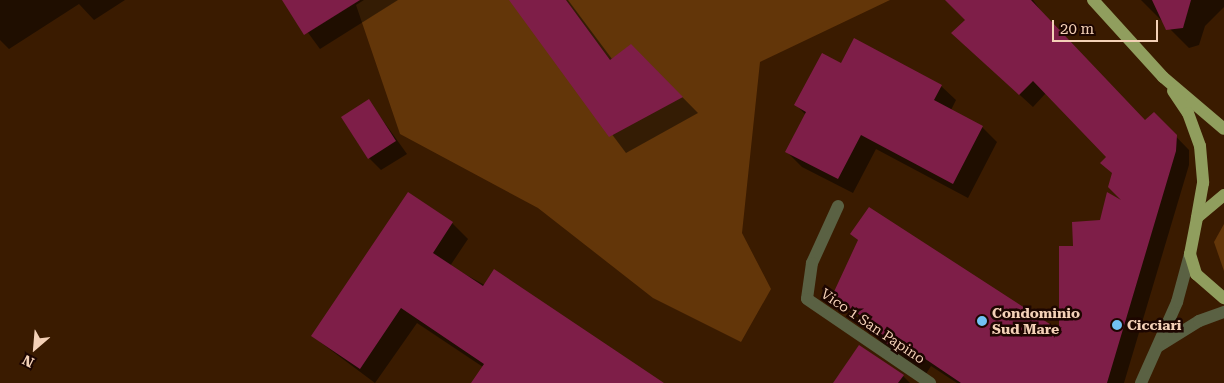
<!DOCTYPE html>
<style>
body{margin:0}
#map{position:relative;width:1224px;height:383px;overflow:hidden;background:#3a1b00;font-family:"Roboto Serif",serif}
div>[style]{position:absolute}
.green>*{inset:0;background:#633609}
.shadow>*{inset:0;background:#0007}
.building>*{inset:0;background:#7e1e48}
.minor>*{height:12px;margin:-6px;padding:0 6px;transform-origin:6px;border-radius:6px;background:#5a6143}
.major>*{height:12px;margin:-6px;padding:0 6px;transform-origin:6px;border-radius:6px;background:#909e5e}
.dots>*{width:14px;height:14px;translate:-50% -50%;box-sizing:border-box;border:2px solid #1d0600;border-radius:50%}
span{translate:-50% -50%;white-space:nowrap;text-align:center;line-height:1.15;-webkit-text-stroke:5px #1d0600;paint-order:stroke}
.poi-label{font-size:14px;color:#f4d1b7;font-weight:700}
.left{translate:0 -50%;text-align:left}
.street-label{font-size:14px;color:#f4d1b7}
.north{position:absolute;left:10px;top:323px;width:50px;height:50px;-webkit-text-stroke:4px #1d0600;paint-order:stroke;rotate:207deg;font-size:14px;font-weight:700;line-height:20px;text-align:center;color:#f4d1b7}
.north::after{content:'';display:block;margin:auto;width:18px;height:22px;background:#f4d1b7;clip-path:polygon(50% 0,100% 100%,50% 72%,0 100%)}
.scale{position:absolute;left:1052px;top:20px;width:106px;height:22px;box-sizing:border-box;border:2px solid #f4d1b7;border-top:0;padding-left:6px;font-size:15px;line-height:18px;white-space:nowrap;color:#f4d1b7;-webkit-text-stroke:4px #1d0600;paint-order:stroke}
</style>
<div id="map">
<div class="green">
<i style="clip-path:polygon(364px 0,890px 0,760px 62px,742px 233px,771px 289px,741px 342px,653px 298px,538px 208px,400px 134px,356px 5px)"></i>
<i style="clip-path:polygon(1224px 224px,1224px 271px,1214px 242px)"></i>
</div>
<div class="shadow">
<i style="clip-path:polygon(0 0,125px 0,94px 20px,79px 4px,9px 49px,0 40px)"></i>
<i style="clip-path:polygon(284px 0,398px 0,320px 49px)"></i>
<i style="clip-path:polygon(511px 0,568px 0,612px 59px,631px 45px,698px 113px,626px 153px)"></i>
<i style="clip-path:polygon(946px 0,1033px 0,1054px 29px,1145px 121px,1154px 114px,1189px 150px,1189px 165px,1124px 383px,957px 383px,931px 366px,926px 374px,883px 344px,870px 331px,873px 327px,833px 296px,859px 241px,851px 234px,1061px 333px,1074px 247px,1126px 204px,1113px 174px,1102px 163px,1107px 157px,1046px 93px,1033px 107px,966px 46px,966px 20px)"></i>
<i style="clip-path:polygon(1141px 0,1224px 0,1224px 7px,1205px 26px,1199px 45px,1189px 48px)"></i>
<i style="clip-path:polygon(842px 65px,941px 86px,956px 100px,951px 110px,982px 127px,997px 142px,968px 198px,876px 149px,853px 193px,802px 167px,787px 152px,806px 115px,796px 105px)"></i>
<i style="clip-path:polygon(369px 101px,407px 154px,381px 170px,369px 158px)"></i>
<i style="clip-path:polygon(452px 223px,468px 239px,450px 266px,662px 383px,472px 383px,483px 367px,417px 323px,375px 383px,312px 336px)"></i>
<i style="clip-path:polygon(903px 376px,910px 383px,835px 383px)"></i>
</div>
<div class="building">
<i style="clip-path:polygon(282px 0,360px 0,304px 35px)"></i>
<i style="clip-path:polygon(509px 0,566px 0,610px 60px,631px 44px,683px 97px,609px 137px)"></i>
<i style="clip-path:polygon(945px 0,1031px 0,1145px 120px,1154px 112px,1177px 135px,1176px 151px,1107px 383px,961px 383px,918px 354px,913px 361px,868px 331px,873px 324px,832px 296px,858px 240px,850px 234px,869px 207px,1059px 330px,1059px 246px,1073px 246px,1072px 222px,1100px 220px,1107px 192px,1121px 200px,1108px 187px,1112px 173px,1100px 163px,1106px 157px,1033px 81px,1019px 95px,951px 33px,965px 20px)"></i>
<i style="clip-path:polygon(1152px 0,1191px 0,1183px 28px,1166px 30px)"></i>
<i style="clip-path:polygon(854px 38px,942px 85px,934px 100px,983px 126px,953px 184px,861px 135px,838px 179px,785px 152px,806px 112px,794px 105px,822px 53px,841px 63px)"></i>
<i style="clip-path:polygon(369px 99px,396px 141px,368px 159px,341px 117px)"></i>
<i style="clip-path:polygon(408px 192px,453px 222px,433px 253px,483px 286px,494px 269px,664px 383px,471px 383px,484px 364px,401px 308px,360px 369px,311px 336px)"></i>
<i style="clip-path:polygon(859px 345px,904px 375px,898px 383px,833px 383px)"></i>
</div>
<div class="minor">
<i style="left:838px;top:206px;width:63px;rotate:114.5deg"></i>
<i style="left:812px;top:263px;width:36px;rotate:98deg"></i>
<i style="left:807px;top:299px;width:149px;rotate:34.3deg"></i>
<i style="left:1159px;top:346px;width:47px;rotate:-32deg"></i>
<i style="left:1199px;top:321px;width:27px;rotate:-20deg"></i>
<i style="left:1141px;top:383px;width:89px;rotate:-66deg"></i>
<i style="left:1177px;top:302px;width:50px;rotate:-74.8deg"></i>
</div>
<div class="major">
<i style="left:1093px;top:0;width:104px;rotate:47.7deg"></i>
<i style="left:1163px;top:77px;width:80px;rotate:40.4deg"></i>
<i style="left:1173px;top:91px;width:27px;rotate:56deg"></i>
<i style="left:1188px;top:113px;width:35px;rotate:70deg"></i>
<i style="left:1200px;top:146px;width:37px;rotate:85deg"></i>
<i style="left:1203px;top:183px;width:36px;rotate:100deg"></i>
<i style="left:1224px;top:195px;width:35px;rotate:140deg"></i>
<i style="left:1197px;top:218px;width:37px;rotate:101deg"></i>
<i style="left:1190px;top:254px;width:21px;rotate:73deg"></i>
<i style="left:1196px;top:274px;width:37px;rotate:41deg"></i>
</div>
<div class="dots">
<i style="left:982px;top:321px;background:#71c1f5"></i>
<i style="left:1117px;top:325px;background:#71c1f5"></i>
</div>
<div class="poi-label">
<span class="left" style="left:992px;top:321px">Condominio<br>Sud Mare</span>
<span class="left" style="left:1127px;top:325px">Cicciari</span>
</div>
<div class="street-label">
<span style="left:873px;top:326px;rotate:34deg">Vico 1 San Papino</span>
</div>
<div class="north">N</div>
<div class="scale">20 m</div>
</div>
